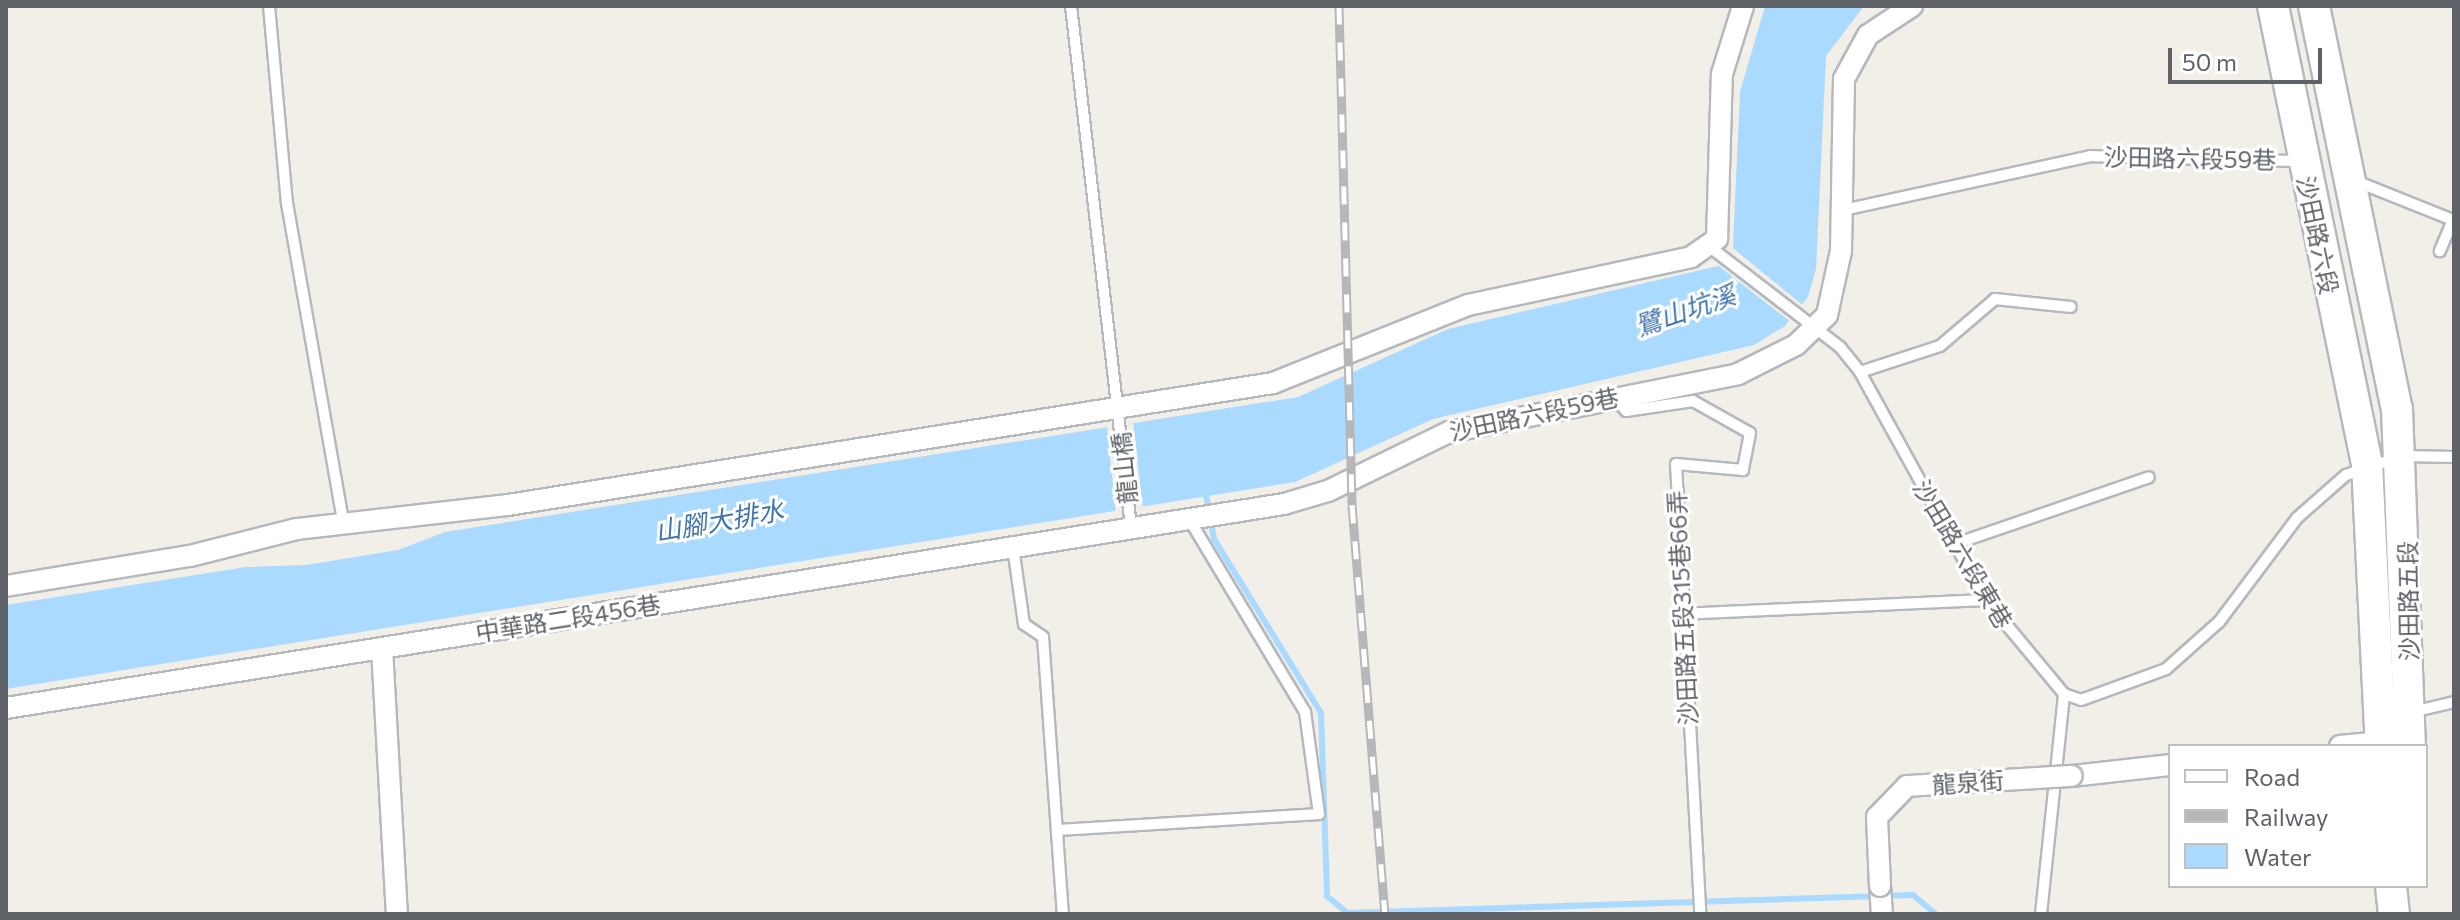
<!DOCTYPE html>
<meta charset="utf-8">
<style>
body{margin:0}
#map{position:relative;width:2460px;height:920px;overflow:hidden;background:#f1efe8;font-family:Commissioner,"Noto Sans TC",sans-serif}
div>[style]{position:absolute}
.water>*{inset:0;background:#aadaff}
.pier>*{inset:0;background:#f1efe8}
.stream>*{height:6px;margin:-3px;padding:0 3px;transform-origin:3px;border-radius:3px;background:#aadaff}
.roads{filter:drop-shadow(2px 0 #b5b8bc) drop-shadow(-2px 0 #b5b8bc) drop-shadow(0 2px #b5b8bc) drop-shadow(0 -2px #b5b8bc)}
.lane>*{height:10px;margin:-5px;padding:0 5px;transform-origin:5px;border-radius:5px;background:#fff}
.street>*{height:20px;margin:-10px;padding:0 10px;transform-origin:10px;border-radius:10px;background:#fff}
.secondary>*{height:30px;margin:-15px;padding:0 15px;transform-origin:15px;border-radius:15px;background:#fff}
.rail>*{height:9px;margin-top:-4.5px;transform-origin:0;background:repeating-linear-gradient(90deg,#fff 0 18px,#b6b7b8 0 36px);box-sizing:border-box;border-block:2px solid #b6b7b8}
.bridges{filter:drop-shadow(2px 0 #b5b8bc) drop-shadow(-2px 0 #b5b8bc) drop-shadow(0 2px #b5b8bc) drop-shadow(0 -2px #b5b8bc)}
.street-bridge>*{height:20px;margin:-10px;padding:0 10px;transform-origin:10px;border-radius:10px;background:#fff}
span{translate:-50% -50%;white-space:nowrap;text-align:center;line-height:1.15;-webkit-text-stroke:6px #fff;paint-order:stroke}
.street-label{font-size:24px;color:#5f6368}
.water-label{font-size:26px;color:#4174aa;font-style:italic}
.frame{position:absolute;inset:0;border:8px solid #5f6368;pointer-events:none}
.legend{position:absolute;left:2168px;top:744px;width:260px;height:144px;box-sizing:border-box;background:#fff;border:2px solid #bfc1c3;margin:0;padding:10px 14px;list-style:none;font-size:24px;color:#5f6368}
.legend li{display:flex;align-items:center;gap:16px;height:40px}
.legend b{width:40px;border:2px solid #bfc1c3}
.scale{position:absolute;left:2168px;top:48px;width:154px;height:36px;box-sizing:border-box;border:4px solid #5f6368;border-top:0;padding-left:10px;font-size:24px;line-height:28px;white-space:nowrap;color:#5f6368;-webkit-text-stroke:6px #fff;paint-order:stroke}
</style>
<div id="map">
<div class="water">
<i style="clip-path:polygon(1765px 6px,1864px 6px,1826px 56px,1816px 269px,1808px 297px,1785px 326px,1754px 345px,1433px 419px,1295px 482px,6px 689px,6px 605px,246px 567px,306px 565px,398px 550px,445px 532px,1298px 397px,1448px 329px,1718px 266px,1733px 247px,1740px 92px)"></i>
</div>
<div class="pier">
<i style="clip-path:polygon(1729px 245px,1805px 307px,1792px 323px,1715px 263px)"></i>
<i style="clip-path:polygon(1133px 421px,1143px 510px,1116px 514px,1107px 426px)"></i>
</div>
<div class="stream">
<i style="left:1205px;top:489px;width:51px;rotate:79.8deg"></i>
<i style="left:1214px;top:539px;width:204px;rotate:58.4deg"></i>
<i style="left:1321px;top:713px;width:183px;rotate:88.1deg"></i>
<i style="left:1327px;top:896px;width:26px;rotate:40deg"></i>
<i style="left:1347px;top:913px;width:566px;rotate:-1.82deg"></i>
<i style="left:1913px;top:895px;width:30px;rotate:40deg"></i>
</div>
<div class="roads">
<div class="lane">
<i style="left:269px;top:6px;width:198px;rotate:84.8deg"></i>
<i style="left:287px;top:203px;width:324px;rotate:80deg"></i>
<i style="left:1071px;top:6px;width:524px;rotate:83.43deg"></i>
<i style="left:2353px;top:180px;width:108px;rotate:21.8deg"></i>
<i style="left:2453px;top:220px;width:34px;rotate:113deg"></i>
<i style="left:1843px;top:210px;width:253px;rotate:-12.3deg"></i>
<i style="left:2090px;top:156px;width:210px;rotate:1.4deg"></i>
<i style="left:1710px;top:247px;width:164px;rotate:37.6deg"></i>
<i style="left:1840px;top:347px;width:32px;rotate:51deg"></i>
<i style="left:1860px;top:372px;width:260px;rotate:61.1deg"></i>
<i style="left:1986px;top:600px;width:122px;rotate:50.3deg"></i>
<i style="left:2064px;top:694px;width:18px;rotate:19deg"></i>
<i style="left:2081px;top:700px;width:90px;rotate:-20deg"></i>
<i style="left:2166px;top:669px;width:71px;rotate:-41.6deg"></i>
<i style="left:2219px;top:622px;width:130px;rotate:-53.1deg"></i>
<i style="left:2297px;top:518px;width:65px;rotate:-41.3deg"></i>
<i style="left:2346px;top:475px;width:59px;rotate:-18.7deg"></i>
<i style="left:2402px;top:456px;width:52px;rotate:1.1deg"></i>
<i style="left:1860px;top:372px;width:84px;rotate:-18deg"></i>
<i style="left:1940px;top:346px;width:72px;rotate:-40.5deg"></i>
<i style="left:1995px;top:299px;width:76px;rotate:6deg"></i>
<i style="left:1615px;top:399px;width:16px;rotate:47deg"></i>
<i style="left:1626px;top:411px;width:68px;rotate:-8.5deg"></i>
<i style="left:1693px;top:401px;width:65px;rotate:29.3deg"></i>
<i style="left:1750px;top:433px;width:38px;rotate:101deg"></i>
<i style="left:1743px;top:470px;width:67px;rotate:-174.9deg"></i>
<i style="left:1676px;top:464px;width:451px;rotate:86.9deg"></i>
<i style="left:1952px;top:545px;width:208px;rotate:-19deg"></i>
<i style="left:1013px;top:547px;width:78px;rotate:81.9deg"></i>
<i style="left:1024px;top:624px;width:23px;rotate:34deg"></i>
<i style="left:1043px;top:637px;width:278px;rotate:85.9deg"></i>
<i style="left:1679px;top:614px;width:307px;rotate:-2.6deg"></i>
<i style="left:2412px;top:712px;width:43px;rotate:-13.4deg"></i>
<i style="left:1059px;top:830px;width:260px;rotate:-3.5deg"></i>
<i style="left:1319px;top:814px;width:103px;rotate:-97.8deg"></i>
<i style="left:1305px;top:712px;width:225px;rotate:-121deg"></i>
<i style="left:2041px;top:914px;width:221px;rotate:-84deg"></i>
</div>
<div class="street">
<i style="left:6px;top:586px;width:186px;rotate:-9.3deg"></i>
<i style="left:190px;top:556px;width:110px;rotate:-14.2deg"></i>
<i style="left:297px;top:529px;width:212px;rotate:-6.5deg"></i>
<i style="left:508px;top:505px;width:775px;rotate:-9.06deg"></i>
<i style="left:1273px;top:383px;width:210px;rotate:-21.8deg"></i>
<i style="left:1468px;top:305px;width:228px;rotate:-12.1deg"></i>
<i style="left:1691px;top:257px;width:32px;rotate:-35deg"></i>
<i style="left:1717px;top:239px;width:165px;rotate:-88.3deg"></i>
<i style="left:1722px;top:74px;width:71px;rotate:-72.8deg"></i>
<i style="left:382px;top:648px;width:266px;rotate:86.8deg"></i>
<i style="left:6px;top:708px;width:1294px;rotate:-9.07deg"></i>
<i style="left:1284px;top:504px;width:46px;rotate:-16.5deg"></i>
<i style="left:1328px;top:491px;width:135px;rotate:-26deg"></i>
<i style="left:1449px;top:432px;width:295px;rotate:-11.3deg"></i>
<i style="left:1738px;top:374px;width:65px;rotate:-26.6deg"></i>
<i style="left:1796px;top:345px;width:43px;rotate:-44.1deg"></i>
<i style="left:1827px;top:315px;width:66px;rotate:-77.7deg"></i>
<i style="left:1841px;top:251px;width:172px;rotate:-89deg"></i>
<i style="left:1844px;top:79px;width:50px;rotate:-61.4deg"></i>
<i style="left:1868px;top:35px;width:53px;rotate:-33.4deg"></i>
<i style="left:2340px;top:746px;width:52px;rotate:-5.5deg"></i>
<i style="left:2072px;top:776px;width:99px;rotate:-6.4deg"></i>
<i style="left:1880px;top:886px;width:28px;rotate:86deg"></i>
</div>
<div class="secondary">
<i style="left:2273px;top:6px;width:467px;rotate:78.4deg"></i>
<i style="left:2367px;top:463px;width:283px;rotate:87.2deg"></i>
<i style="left:2314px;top:6px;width:411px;rotate:78.4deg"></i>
<i style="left:2397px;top:409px;width:337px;rotate:87.8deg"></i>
<i style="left:2391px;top:886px;width:28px;rotate:84deg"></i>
</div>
</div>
<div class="rail">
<i style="left:1339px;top:6px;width:499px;rotate:88.5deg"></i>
<i style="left:1352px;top:505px;width:410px;rotate:85.4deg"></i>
</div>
<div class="bridges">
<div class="street-bridge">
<i style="left:1880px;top:886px;width:69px;rotate:-92.5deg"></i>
<i style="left:1877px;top:817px;width:43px;rotate:-45.9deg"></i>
<i style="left:1907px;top:786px;width:165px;rotate:-3.5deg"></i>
</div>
</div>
<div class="street-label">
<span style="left:2190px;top:158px;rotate:1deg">沙田路六段59巷</span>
<span style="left:2318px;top:235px;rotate:78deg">沙田路六段</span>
<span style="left:1534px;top:414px;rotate:-12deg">沙田路六段59巷</span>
<span style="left:1124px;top:468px;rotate:-96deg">龍山橋</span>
<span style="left:1963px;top:554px;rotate:59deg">沙田路六段東巷</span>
<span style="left:2408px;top:601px;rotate:-91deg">沙田路五段</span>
<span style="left:1682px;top:608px;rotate:-93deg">沙田路五段315巷66弄</span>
<span style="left:568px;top:618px;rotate:-9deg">中華路二段456巷</span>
<span style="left:1968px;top:782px;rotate:-4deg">龍泉街</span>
</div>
<div class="water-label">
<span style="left:1685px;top:310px;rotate:-19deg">鷺山坑溪</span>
<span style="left:719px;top:520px;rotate:-10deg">山腳大排水</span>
</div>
<div class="frame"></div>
<ul class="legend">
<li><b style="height:10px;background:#fff"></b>Road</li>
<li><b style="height:10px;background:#b6b7b8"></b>Railway</li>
<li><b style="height:22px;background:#aadaff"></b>Water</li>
</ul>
<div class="scale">50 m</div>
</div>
